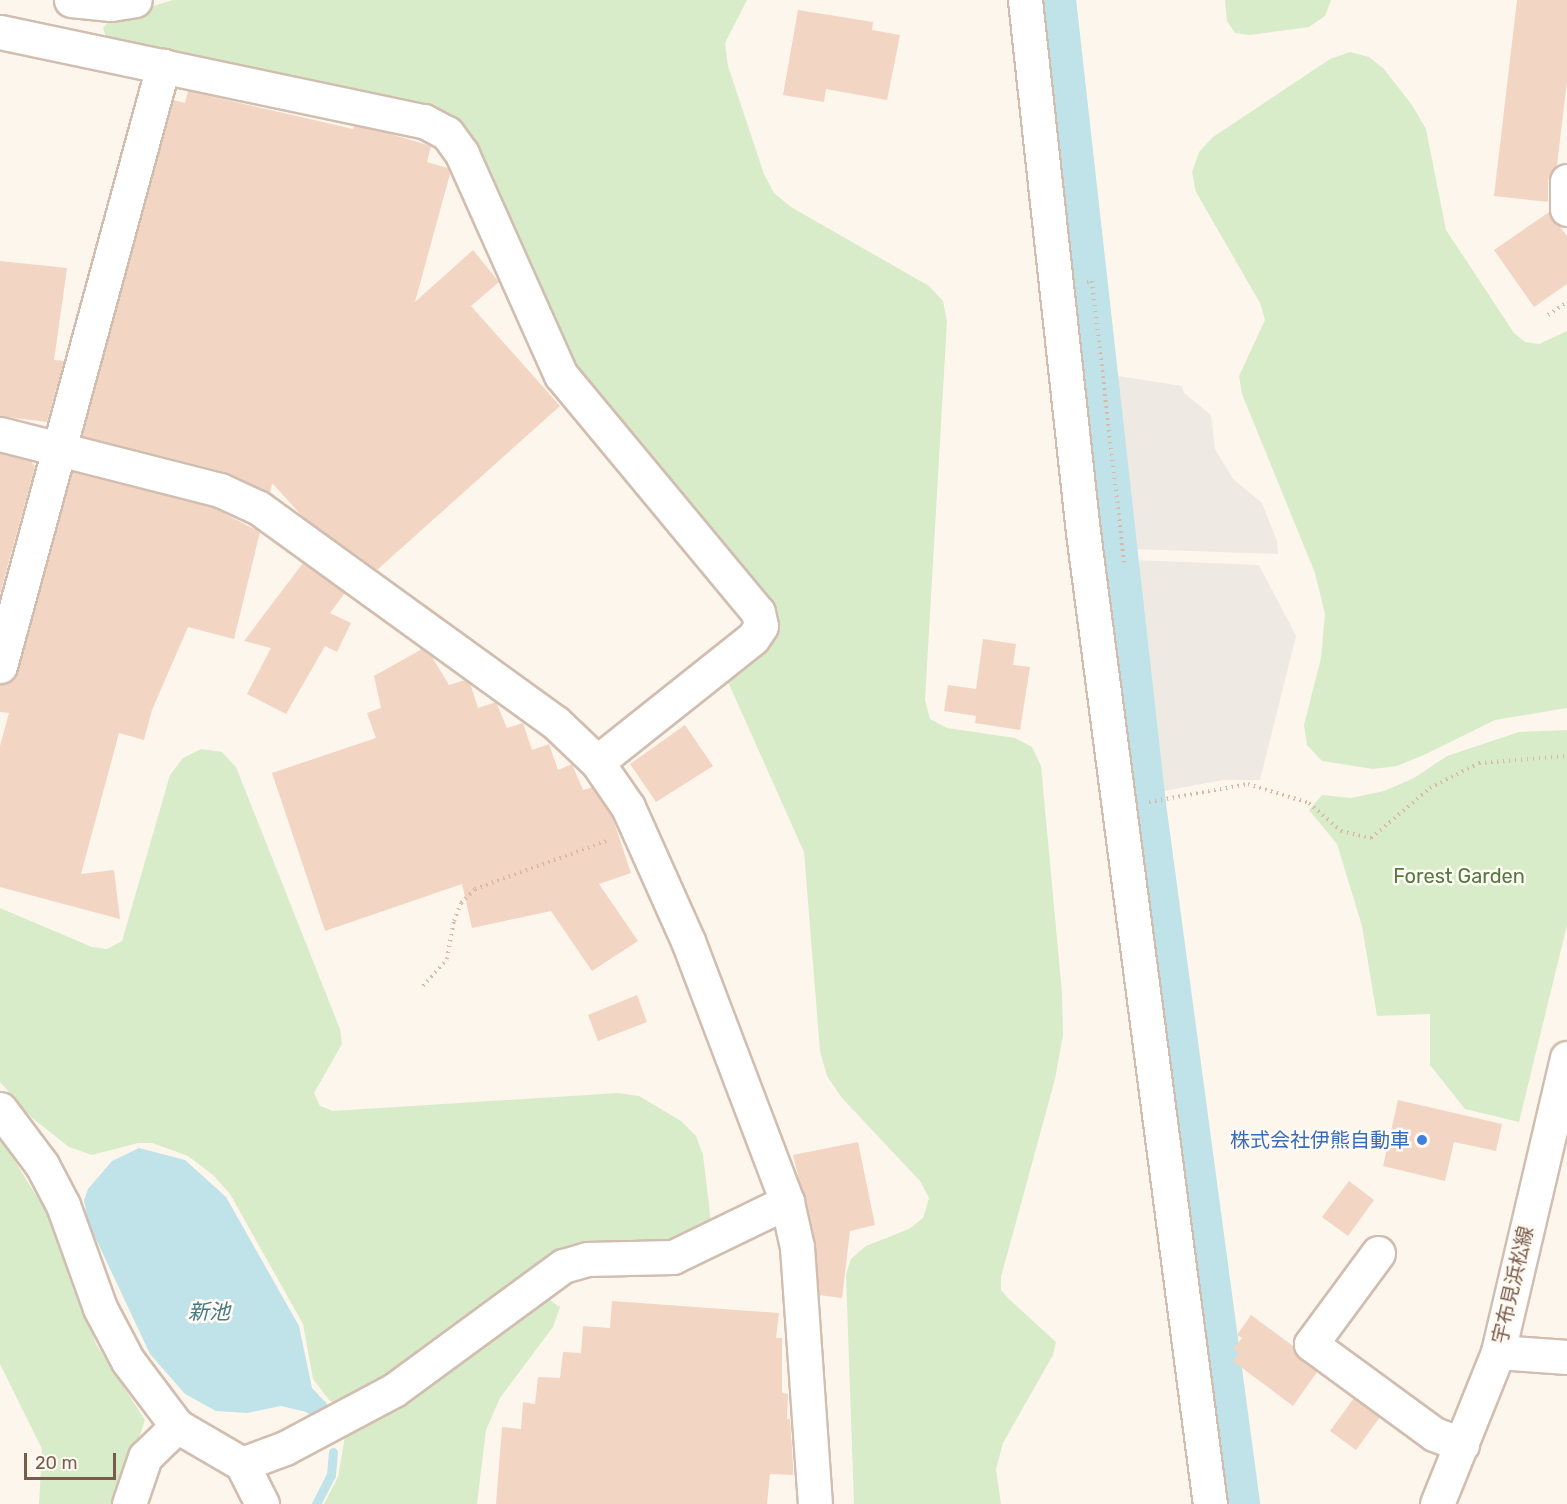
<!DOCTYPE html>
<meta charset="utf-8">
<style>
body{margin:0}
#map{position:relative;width:1567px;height:1504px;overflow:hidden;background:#fdf6ec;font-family:Rubik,"Noto Sans JP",sans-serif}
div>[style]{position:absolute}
.industrial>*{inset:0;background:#efe9e4}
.green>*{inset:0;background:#d8ecc9}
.water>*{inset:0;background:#bfe3e8}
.stream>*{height:9px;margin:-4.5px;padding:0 4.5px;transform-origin:4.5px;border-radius:4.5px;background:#bfe3e8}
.river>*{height:54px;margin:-27px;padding:0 27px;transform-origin:27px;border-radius:27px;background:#bfe3e8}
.building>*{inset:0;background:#f3d5c3}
.path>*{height:4px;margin-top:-2px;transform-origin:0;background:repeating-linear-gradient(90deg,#d9b8a5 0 1.5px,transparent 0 6px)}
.roads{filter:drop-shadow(2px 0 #d1beb0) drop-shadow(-2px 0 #d1beb0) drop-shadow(0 2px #d1beb0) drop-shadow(0 -2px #d1beb0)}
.street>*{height:33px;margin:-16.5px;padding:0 16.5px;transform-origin:16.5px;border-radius:16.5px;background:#fff}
.secondary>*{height:33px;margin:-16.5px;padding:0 16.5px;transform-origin:16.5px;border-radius:16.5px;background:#fff}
.dots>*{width:16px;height:16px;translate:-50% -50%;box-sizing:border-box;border:3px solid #fffaf3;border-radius:50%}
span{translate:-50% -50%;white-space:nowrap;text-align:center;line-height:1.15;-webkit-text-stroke:5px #fffaf3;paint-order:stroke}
.park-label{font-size:20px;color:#537a41}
.shop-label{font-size:20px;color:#366cbe}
.right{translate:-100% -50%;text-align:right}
.street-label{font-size:20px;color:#7a5c4d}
.water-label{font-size:21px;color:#437c86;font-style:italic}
.scale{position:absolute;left:24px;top:1453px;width:92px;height:27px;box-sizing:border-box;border:3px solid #7a5c4d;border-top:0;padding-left:8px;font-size:18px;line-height:21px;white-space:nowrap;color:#7a5c4d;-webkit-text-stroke:4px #fffaf3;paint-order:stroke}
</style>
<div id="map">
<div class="industrial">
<i style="clip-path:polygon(1112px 375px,1182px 386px,1184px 393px,1211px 415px,1215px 449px,1233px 479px,1262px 503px,1277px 541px,1278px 554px,1132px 549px)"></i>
<i style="clip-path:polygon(1133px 560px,1259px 565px,1296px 636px,1260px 780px,1223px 780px,1159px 792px)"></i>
</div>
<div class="green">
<i style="clip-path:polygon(173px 0,747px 0,725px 43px,728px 66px,764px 174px,774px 193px,791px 207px,929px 286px,943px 301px,947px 321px,925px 700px,930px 719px,947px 728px,1015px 738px,1032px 747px,1041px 766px,1062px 993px,1063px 1035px,1055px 1079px,1001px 1277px,1001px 1290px,1009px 1299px,1056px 1342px,1053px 1355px,1003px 1443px,996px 1469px,1001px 1504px,854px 1504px,846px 1275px,851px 1259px,866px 1246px,909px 1229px,923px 1218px,929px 1198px,920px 1181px,842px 1098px,827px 1076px,820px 1051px,804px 852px,728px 682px,731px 672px,762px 646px,585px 388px,472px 148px,107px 39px,103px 28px,111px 19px)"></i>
<i style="clip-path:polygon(1225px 0,1331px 0,1325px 16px,1309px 27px,1249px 35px,1235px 33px,1227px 21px)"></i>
<i style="clip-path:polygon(1350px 52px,1369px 57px,1384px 69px,1412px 105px,1426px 129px,1446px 230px,1514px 333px,1525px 342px,1539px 344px,1567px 331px,1567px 708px,1495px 720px,1426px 754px,1397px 766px,1373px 769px,1322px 761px,1307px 745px,1304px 725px,1321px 658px,1325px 614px,1315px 573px,1242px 394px,1239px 376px,1265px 320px,1260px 303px,1196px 192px,1192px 172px,1199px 152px,1213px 137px,1330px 59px)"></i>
<i style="clip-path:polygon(1567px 730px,1567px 925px,1519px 1122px,1465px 1109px,1430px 1065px,1430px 1014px,1377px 1016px,1362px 926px,1337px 844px,1309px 810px,1322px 795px,1351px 798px,1384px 791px,1414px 778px,1447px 756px,1519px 732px)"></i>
<i style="clip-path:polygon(201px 749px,222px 752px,236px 767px,340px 1029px,342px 1044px,314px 1093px,320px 1106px,333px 1111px,618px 1093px,639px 1096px,681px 1121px,696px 1136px,703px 1155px,711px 1222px,670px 1245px,612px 1247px,421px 1359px,335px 1403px,329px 1400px,313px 1379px,303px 1324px,230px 1194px,213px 1175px,188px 1156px,152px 1143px,138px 1143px,92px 1155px,69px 1147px,31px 1117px,0 1082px,0 908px,92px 947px,107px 949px,122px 941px,170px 775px,183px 758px)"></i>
<i style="clip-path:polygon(0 1137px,47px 1213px,96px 1344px,145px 1420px,117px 1504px,39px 1504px,42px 1449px,0 1364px)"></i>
<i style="clip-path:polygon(546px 1297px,560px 1307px,553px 1327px,500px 1398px,486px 1430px,477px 1504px,324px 1504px,338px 1477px,345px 1436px)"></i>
</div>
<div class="water">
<i style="clip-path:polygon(139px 1148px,185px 1160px,226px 1197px,299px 1326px,312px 1388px,332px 1409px,315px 1419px,306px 1412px,281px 1406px,247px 1413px,216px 1411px,185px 1394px,150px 1354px,88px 1222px,84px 1200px,88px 1189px,112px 1161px)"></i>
</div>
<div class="stream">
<i style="left:316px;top:1504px;width:33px;rotate:-63deg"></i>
<i style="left:331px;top:1475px;width:23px;rotate:-85deg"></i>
</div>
<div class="river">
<i style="left:1049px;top:0;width:810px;rotate:83.62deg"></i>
<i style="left:1139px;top:805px;width:705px;rotate:82.34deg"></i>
</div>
<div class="building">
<i style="clip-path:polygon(1517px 0,1567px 0,1567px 81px,1557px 165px,1548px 180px,1548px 202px,1494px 196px)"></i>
<i style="clip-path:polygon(798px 10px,873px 22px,872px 30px,900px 35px,887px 100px,826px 89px,824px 102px,783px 95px)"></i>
<i style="clip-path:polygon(188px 91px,353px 129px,354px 126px,384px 132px,431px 146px,427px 162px,448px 168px,450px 174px,415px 302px,473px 250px,499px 282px,471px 306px,560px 406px,377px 570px,302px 516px,272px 483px,270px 493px,225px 472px,82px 436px,173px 100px,185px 103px)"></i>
<i style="clip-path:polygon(1549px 212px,1567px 236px,1567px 284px,1534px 307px,1494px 250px)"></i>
<i style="clip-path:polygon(0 261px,67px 268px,54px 360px,64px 361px,47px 422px,0 416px)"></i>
<i style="clip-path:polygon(0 453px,31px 461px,35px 467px,0 594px)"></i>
<i style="clip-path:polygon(72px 472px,214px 508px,260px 532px,234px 639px,188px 627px,152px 710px,144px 740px,119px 733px,81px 874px,114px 870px,120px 919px,0 887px,0 746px,9px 713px,0 712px,0 684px,13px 680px,18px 671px)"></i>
<i style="clip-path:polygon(303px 563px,345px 593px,330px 613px,351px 623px,337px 652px,325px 646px,286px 714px,247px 694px,271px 648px,244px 641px)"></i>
<i style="clip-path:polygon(983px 639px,1016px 644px,1013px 665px,1030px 667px,1020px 730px,975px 723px,976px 716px,944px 711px,948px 685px,976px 689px)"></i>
<i style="clip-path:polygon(422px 649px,432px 657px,449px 685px,465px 680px,470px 683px,478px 708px,496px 702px,507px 728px,523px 723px,532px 750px,549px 744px,558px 770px,572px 764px,583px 790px,592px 787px,612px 816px,631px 873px,599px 884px,638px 941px,592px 971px,551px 911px,472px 928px,462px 884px,325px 931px,272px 773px,376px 738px,367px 713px,381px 708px,374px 676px)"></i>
<i style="clip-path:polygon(685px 725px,713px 766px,656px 802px,630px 764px)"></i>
<i style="clip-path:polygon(637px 995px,647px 1022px,598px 1041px,588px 1015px)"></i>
<i style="clip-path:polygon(1398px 1100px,1502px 1124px,1496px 1151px,1454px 1142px,1445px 1181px,1383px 1166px)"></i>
<i style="clip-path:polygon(858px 1142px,875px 1225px,850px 1231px,842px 1298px,819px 1295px,815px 1243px,793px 1155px)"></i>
<i style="clip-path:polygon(1349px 1181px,1374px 1200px,1348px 1236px,1322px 1217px)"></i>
<i style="clip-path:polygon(612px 1301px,779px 1313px,776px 1338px,782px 1338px,782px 1393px,788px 1394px,787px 1419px,790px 1419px,793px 1465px,793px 1475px,770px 1474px,767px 1504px,496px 1504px,502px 1427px,521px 1429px,523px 1402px,535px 1404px,538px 1377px,560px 1378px,563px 1352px,581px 1353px,583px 1326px,610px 1328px)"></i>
<i style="clip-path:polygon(1251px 1315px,1293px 1346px,1300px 1359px,1317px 1372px,1293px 1406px,1233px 1361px,1239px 1353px,1233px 1349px,1242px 1338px,1237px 1335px)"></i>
<i style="clip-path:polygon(1354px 1398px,1380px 1417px,1356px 1450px,1330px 1431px)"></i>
</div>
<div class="path">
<i style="left:1087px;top:282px;width:5px;rotate:-11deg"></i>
<i style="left:1092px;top:281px;width:283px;rotate:83.5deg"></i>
<i style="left:1548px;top:315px;width:23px;rotate:-34deg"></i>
<i style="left:1149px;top:802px;width:101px;rotate:-10.3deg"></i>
<i style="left:1248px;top:784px;width:64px;rotate:17.3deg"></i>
<i style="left:1309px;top:803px;width:43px;rotate:41.2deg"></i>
<i style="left:1341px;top:831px;width:31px;rotate:13deg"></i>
<i style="left:1371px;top:838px;width:77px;rotate:-40.3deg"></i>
<i style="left:1430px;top:788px;width:55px;rotate:-27deg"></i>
<i style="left:1479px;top:763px;width:88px;rotate:-4.5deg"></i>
<i style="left:423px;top:986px;width:36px;rotate:-48deg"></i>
<i style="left:447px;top:959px;width:39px;rotate:-80deg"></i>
<i style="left:454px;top:921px;width:19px;rotate:-69deg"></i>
<i style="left:461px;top:903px;width:20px;rotate:-45deg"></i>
<i style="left:475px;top:889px;width:143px;rotate:-20.1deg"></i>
</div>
<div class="roads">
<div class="street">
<i style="left:71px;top:0;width:40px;rotate:5.7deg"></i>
<i style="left:111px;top:4px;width:24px;rotate:-9deg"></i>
<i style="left:1025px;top:0;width:535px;rotate:83.78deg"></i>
<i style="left:1083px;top:532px;width:980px;rotate:82.56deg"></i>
<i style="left:0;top:32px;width:433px;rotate:11.9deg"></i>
<i style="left:424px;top:121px;width:26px;rotate:28deg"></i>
<i style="left:447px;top:133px;width:26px;rotate:54deg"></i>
<i style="left:462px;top:154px;width:242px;rotate:65.9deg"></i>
<i style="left:561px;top:375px;width:308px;rotate:50.3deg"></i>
<i style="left:758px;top:612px;width:14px;rotate:78deg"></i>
<i style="left:761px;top:626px;width:14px;rotate:124deg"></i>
<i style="left:753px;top:638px;width:199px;rotate:141.5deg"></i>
<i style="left:1567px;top:181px;width:28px;rotate:90deg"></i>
<i style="left:0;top:434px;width:227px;rotate:14.3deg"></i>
<i style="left:220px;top:490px;width:43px;rotate:24.8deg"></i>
<i style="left:259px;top:508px;width:365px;rotate:35.9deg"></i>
<i style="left:555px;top:722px;width:58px;rotate:43.6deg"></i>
<i style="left:597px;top:762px;width:55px;rotate:55.4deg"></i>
<i style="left:628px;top:807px;width:147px;rotate:65.9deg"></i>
<i style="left:688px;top:941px;width:279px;rotate:69.2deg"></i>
<i style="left:787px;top:1202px;width:46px;rotate:77.5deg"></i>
<i style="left:797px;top:1247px;width:258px;rotate:86deg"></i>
<i style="left:0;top:666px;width:622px;rotate:-74.8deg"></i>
<i style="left:0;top:1109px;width:70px;rotate:53.1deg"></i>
<i style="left:42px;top:1165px;width:45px;rotate:62.3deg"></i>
<i style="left:63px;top:1205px;width:109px;rotate:70.2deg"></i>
<i style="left:100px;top:1308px;width:60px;rotate:62.2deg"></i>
<i style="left:128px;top:1361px;width:81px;rotate:53deg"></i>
<i style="left:177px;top:1426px;width:75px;rotate:30.3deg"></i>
<i style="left:242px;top:1464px;width:45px;rotate:63.4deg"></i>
<i style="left:1378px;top:1253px;width:113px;rotate:126.4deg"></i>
<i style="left:1311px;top:1344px;width:152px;rotate:36.2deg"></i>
<i style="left:1434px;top:1434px;width:30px;rotate:21deg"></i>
<i style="left:1498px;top:1352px;width:69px;rotate:4.1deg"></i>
<i style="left:242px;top:1464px;width:46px;rotate:-20.4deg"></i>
<i style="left:285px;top:1448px;width:123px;rotate:-28deg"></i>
<i style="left:394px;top:1390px;width:210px;rotate:-36.3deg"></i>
<i style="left:563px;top:1266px;width:25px;rotate:-16deg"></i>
<i style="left:587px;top:1259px;width:86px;rotate:-1.3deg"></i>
<i style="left:673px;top:1257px;width:127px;rotate:-25.8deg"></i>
<i style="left:129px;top:1504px;width:50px;rotate:-71.2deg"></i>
<i style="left:145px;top:1457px;width:45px;rotate:-44.1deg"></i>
</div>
<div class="secondary">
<i style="left:1437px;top:1504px;width:164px;rotate:-68.1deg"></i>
<i style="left:1498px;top:1352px;width:302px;rotate:-76.8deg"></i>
</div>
</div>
<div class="dots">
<i style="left:1422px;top:1140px;background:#3f7fe0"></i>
</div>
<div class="park-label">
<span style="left:1459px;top:876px">Forest Garden</span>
</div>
<div class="shop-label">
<span class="right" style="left:1410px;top:1140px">株式会社伊熊自動車</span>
</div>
<div class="street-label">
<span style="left:1513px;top:1285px;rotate:-77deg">宇布見浜松線</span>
</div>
<div class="water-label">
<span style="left:209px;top:1312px">新池</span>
</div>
<div class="scale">20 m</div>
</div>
